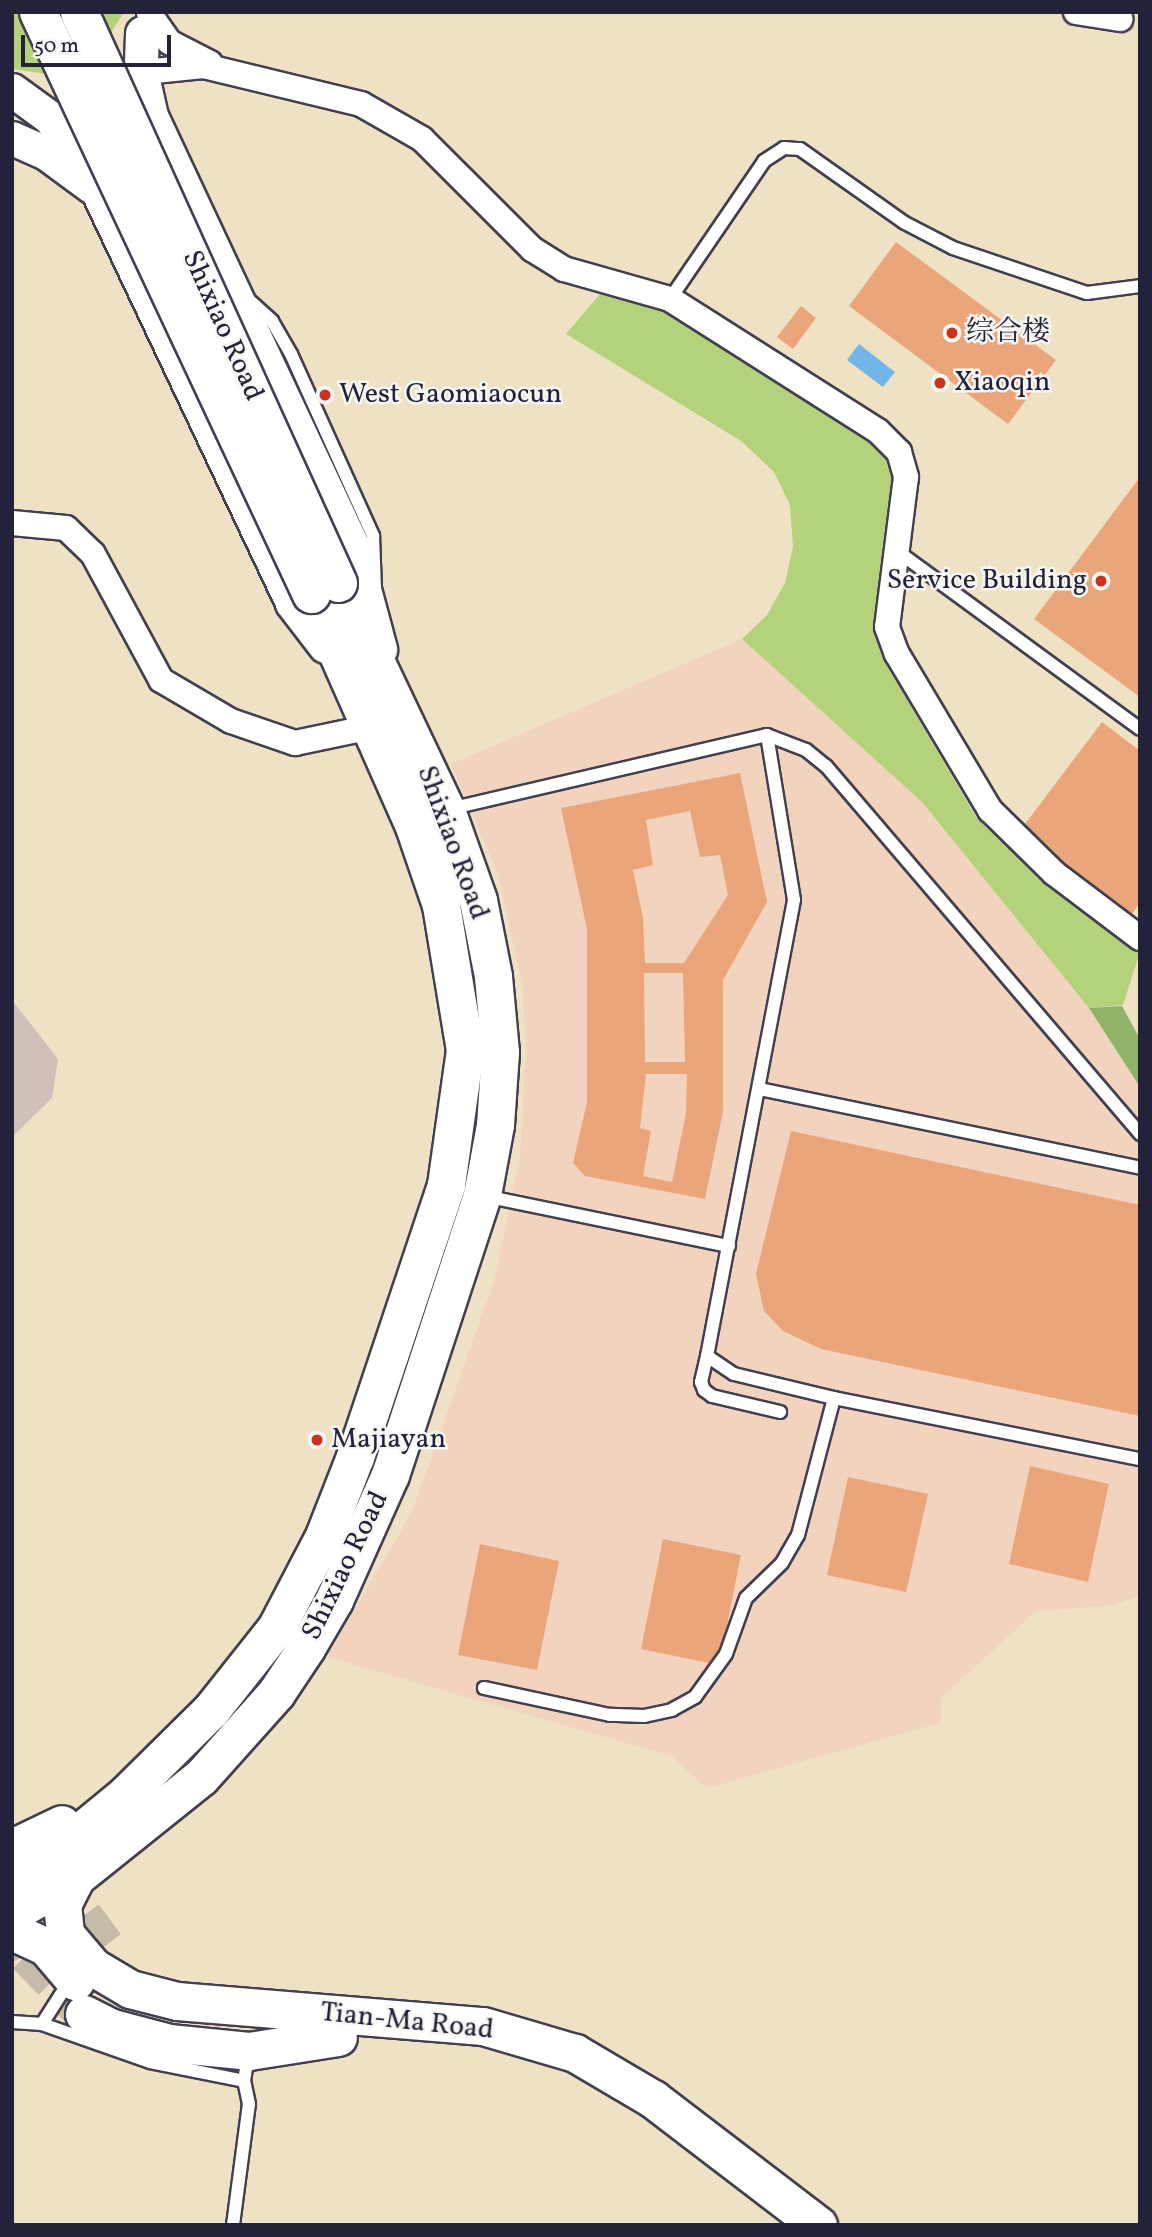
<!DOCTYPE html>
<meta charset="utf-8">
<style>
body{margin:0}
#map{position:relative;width:1152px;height:2237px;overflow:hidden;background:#efe1c4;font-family:Vollkorn,"Noto Serif SC",serif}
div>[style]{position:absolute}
.built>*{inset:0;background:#f2d4be}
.industrial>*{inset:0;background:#cfc0ba}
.green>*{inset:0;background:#b4d279}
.forest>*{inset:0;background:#8fb469}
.water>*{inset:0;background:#72b5e8}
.building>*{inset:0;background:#eaa57b}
.primary-tunnel>*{height:37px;margin-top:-18.5px;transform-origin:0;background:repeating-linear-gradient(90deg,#c6bba9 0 37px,transparent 0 55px)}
.roads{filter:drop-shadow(2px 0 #413f50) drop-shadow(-2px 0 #413f50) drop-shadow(0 2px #413f50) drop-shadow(0 -2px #413f50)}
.lane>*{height:12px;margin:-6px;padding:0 6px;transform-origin:6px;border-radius:6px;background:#fff}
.street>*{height:24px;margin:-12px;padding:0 12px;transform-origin:12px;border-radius:12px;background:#fff}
.secondary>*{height:33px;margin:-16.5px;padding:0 16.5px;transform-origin:16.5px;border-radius:16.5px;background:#fff}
.primary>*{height:37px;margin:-18.5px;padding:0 18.5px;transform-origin:18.5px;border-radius:18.5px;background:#fff}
.bridges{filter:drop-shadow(2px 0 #413f50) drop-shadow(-2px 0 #413f50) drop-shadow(0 2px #413f50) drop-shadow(0 -2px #413f50)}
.primary-bridge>*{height:37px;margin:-18.5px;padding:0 18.5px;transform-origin:18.5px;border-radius:18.5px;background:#fff}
.dots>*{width:19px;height:19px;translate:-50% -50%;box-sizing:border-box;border:4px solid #f6f6f2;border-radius:50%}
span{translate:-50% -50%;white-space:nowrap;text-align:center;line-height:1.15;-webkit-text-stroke:5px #f6f6f2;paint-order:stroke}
.street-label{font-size:28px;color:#22223b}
.poi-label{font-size:28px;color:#22223b}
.left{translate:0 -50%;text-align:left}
.right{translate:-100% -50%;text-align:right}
.frame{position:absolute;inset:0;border:14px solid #22223b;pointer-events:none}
.scale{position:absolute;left:21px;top:35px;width:150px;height:32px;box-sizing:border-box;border:4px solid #22223b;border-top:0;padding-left:9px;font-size:21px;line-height:24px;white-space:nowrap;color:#22223b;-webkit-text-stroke:5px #f6f6f2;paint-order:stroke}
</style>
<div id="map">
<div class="built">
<i style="clip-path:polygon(742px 639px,922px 802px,1089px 1008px,1140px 1087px,1140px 1595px,1114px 1605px,1035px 1612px,942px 1697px,940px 1723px,707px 1788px,671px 1756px,327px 1657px,412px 1512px,494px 1281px,520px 1158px,526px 1044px,522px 984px,498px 874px,451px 764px)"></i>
</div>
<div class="industrial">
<i style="clip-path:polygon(12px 1000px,58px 1059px,52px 1098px,12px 1137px)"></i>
</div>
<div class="green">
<i style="clip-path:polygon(12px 12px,124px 12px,100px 50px,47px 74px,12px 69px)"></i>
<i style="clip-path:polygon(601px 293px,665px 310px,872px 436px,888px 459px,893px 481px,874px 628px,884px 661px,976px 817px,1043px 883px,1140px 952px,1123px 1005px,1089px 1008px,922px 802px,742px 639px,767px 615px,785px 583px,793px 547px,790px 505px,774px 472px,741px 441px,566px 334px)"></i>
</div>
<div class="forest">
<i style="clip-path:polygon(1122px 1006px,1140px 1039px,1140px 1087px,1089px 1008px)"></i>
</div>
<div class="water">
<i style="clip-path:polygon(859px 344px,895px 372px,883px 387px,847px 360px)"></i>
</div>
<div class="building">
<i style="clip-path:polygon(896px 242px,1056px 360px,1008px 424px,849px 306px)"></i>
<i style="clip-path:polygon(801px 306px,816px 318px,793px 349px,777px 337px)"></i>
<i style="clip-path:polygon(1140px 477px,1140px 697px,1034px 619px)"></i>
<i style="clip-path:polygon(1102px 722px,1140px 751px,1140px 903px,1130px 916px,1019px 832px)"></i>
<i style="clip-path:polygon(evenodd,740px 773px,767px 902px,723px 980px,723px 1112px,705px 1199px,585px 1176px,573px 1163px,587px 1102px,587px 929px,561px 808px,740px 773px,690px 811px,700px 857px,720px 855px,728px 895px,684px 963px,645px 963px,643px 918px,633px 870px,653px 865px,646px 820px,690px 811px,740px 773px,644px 973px,683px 973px,685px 1062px,645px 1062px,644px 973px,740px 773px,646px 1074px,687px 1074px,686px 1113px,672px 1182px,643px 1176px,651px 1131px,640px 1128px,646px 1074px)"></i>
<i style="clip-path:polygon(791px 1131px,1140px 1205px,1140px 1416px,821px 1349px,783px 1331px,764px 1311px,756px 1274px)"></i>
<i style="clip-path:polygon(1030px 1466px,1109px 1484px,1088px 1582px,1009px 1564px)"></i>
<i style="clip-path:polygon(848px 1477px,928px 1494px,906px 1592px,827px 1575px)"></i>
<i style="clip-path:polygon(663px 1539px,741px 1555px,719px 1665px,641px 1649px)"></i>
<i style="clip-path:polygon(480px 1544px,559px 1561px,537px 1670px,458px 1655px)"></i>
</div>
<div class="primary-tunnel">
<i style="left:51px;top:1871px;width:94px;rotate:53.3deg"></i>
<i style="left:12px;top:1928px;width:30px;rotate:63deg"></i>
<i style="left:26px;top:1955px;width:83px;rotate:45.5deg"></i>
</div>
<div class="roads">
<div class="lane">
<i style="left:670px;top:299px;width:167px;rotate:-55.7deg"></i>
<i style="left:764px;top:161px;width:24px;rotate:-33deg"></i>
<i style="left:784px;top:148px;width:16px;rotate:4deg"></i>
<i style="left:800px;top:149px;width:128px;rotate:35.2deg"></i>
<i style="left:905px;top:223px;width:54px;rotate:27.5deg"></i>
<i style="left:953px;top:248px;width:141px;rotate:18.6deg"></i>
<i style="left:1087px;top:293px;width:53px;rotate:-7.5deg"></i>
<i style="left:249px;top:300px;width:31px;rotate:42deg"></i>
<i style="left:272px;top:321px;width:38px;rotate:60deg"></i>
<i style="left:291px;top:354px;width:200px;rotate:65.7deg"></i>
<i style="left:373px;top:536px;width:52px;rotate:87.8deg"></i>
<i style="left:897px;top:551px;width:301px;rotate:36.2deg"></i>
<i style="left:767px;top:735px;width:42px;rotate:21deg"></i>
<i style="left:806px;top:750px;width:26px;rotate:39deg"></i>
<i style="left:826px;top:766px;width:484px;rotate:49.5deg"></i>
<i style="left:449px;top:809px;width:326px;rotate:-13.1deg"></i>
<i style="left:767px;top:735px;width:167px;rotate:80.7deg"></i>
<i style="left:794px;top:900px;width:464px;rotate:100.8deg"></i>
<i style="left:707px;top:1356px;width:32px;rotate:34deg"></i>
<i style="left:734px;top:1374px;width:103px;rotate:13.5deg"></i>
<i style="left:834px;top:1398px;width:142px;rotate:104.7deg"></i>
<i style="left:798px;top:1535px;width:32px;rotate:120deg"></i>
<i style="left:782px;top:1563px;width:50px;rotate:135.8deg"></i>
<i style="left:746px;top:1598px;width:59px;rotate:109.7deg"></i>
<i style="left:726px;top:1654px;width:53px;rotate:125.8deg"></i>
<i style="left:695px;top:1697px;width:26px;rotate:151deg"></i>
<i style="left:672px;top:1710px;width:29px;rotate:168deg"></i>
<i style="left:644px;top:1716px;width:34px;rotate:-178deg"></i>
<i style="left:610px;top:1715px;width:129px;rotate:-167.9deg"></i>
<i style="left:760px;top:1089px;width:388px;rotate:11.7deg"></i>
<i style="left:485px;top:1196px;width:249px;rotate:11.6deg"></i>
<i style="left:707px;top:1356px;width:27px;rotate:103deg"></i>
<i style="left:701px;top:1382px;width:9px;rotate:69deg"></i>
<i style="left:704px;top:1390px;width:10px;rotate:37deg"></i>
<i style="left:712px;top:1396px;width:70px;rotate:13.2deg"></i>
<i style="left:834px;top:1398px;width:312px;rotate:11.3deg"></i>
<i style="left:12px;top:2022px;width:30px;rotate:4deg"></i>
<i style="left:42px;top:2024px;width:114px;rotate:19.4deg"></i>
<i style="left:150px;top:2062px;width:96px;rotate:11.4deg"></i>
<i style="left:42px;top:2024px;width:52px;rotate:-57.5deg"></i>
<i style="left:233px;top:2225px;width:122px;rotate:-82.5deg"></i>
<i style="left:249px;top:2104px;width:24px;rotate:-102deg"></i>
<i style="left:244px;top:2081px;width:26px;rotate:-81deg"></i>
</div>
<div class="street">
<i style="left:1076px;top:12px;width:45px;rotate:9deg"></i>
<i style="left:149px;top:13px;width:35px;rotate:55deg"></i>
<i style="left:169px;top:42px;width:46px;rotate:27.1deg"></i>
<i style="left:125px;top:74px;width:79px;rotate:-5.8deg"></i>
<i style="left:204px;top:66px;width:162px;rotate:13.6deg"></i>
<i style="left:361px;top:104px;width:70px;rotate:29.8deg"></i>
<i style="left:422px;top:139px;width:156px;rotate:45deg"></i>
<i style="left:532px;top:249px;width:38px;rotate:32deg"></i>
<i style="left:564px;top:269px;width:110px;rotate:15.8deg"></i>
<i style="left:670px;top:299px;width:246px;rotate:32.4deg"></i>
<i style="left:878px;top:431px;width:30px;rotate:45deg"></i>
<i style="left:899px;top:452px;width:26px;rotate:74deg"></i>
<i style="left:906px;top:477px;width:151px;rotate:97.2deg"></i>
<i style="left:887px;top:627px;width:29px;rotate:70deg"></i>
<i style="left:897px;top:654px;width:182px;rotate:59.2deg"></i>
<i style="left:990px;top:810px;width:90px;rotate:44.5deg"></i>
<i style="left:1054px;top:873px;width:108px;rotate:37.1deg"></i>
<i style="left:12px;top:523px;width:54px;rotate:5.3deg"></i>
<i style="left:66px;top:528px;width:37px;rotate:44deg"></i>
<i style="left:93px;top:554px;width:143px;rotate:61.6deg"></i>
<i style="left:161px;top:680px;width:81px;rotate:30.4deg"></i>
<i style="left:231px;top:721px;width:68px;rotate:19deg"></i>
<i style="left:295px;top:743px;width:78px;rotate:-11.9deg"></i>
</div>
<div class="secondary">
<i style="left:142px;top:33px;width:38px;rotate:92deg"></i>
<i style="left:141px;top:71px;width:46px;rotate:77.5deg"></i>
<i style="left:151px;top:116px;width:477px;rotate:64.9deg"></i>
<i style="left:353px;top:548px;width:105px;rotate:75deg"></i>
<i style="left:12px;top:90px;width:46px;rotate:36.1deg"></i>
<i style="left:49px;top:117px;width:53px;rotate:51.2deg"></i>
<i style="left:82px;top:158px;width:492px;rotate:64.7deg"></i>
<i style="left:292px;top:603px;width:54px;rotate:52.5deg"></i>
<i style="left:12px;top:138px;width:37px;rotate:24deg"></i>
<i style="left:46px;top:153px;width:56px;rotate:36.3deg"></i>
</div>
<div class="primary">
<i style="left:12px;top:1848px;width:55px;rotate:-25.6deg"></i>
<i style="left:76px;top:1877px;width:30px;rotate:117deg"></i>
<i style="left:62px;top:1904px;width:30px;rotate:84deg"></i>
<i style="left:65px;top:1934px;width:43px;rotate:49.7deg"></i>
<i style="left:93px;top:1967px;width:43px;rotate:30.7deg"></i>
<i style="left:130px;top:1989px;width:49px;rotate:14.3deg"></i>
<i style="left:177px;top:2001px;width:307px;rotate:4.7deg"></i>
<i style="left:483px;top:2026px;width:96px;rotate:16.4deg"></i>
<i style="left:575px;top:2053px;width:91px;rotate:30.5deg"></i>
<i style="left:653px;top:2099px;width:208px;rotate:37.4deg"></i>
<i style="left:12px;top:1879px;width:62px;rotate:-33.2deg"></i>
<i style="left:64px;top:1845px;width:80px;rotate:-39.4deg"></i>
<i style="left:126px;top:1794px;width:120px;rotate:-44.7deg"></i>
<i style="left:211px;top:1710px;width:105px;rotate:-51.6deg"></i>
<i style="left:276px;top:1628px;width:104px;rotate:-62.4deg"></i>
<i style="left:324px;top:1536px;width:85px;rotate:-68.6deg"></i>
<i style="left:355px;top:1457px;width:287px;rotate:-71.5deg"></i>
<i style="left:446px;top:1185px;width:136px;rotate:-82deg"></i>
<i style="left:465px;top:1050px;width:147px;rotate:-99.4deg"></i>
<i style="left:441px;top:905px;width:83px;rotate:-108.9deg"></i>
<i style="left:414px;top:826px;width:254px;rotate:-113.9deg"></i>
<i style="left:12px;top:1913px;width:73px;rotate:-29.4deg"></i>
<i style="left:76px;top:1877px;width:160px;rotate:-38.7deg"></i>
<i style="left:201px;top:1777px;width:113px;rotate:-48.2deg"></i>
<i style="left:276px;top:1693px;width:54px;rotate:-56.3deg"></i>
<i style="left:306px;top:1648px;width:56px;rotate:-59.7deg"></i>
<i style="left:334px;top:1600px;width:137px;rotate:-65.9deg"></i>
<i style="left:390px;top:1475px;width:295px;rotate:-71.8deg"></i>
<i style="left:482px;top:1195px;width:71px;rotate:-79.5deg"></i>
<i style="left:495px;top:1125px;width:73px;rotate:-86.1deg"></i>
<i style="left:500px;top:1052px;width:76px;rotate:-95.3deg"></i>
<i style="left:493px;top:976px;width:77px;rotate:-101.2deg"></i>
<i style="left:478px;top:900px;width:96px;rotate:-109.6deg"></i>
<i style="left:446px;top:810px;width:251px;rotate:-115.4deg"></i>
<i style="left:12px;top:1931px;width:38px;rotate:25deg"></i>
<i style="left:46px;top:1947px;width:45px;rotate:49.5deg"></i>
<i style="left:84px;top:2014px;width:31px;rotate:27deg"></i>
<i style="left:112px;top:2028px;width:59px;rotate:14.7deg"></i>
<i style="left:169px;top:2043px;width:80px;rotate:5.7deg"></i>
<i style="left:249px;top:2051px;width:90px;rotate:-8.9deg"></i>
</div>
</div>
<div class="bridges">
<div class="primary-bridge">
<i style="left:38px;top:12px;width:643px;rotate:64.87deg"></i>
<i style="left:79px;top:12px;width:627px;rotate:65.6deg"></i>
</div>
</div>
<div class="dots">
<i style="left:952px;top:333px;background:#c8321e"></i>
<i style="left:940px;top:383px;background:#c8321e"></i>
<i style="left:325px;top:395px;background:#c8321e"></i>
<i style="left:1101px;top:581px;background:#c8321e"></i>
<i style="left:317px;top:1440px;background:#c8321e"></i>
</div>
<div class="street-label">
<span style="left:222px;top:326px;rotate:66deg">Shixiao Road</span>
<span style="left:452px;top:843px;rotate:70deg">Shixiao Road</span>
<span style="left:346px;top:1566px;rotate:-64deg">Shixiao Road</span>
<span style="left:407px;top:2022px;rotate:6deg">Tian-Ma Road</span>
</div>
<div class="poi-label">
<span class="left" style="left:966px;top:333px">综合楼</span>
<span class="left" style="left:954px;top:383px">Xiaoqin</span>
<span class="left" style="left:339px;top:395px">West Gaomiaocun</span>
<span class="right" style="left:1087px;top:581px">Service Building</span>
<span class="left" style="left:331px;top:1440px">Majiayan</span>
</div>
<div class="frame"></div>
<div class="scale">50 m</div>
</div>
